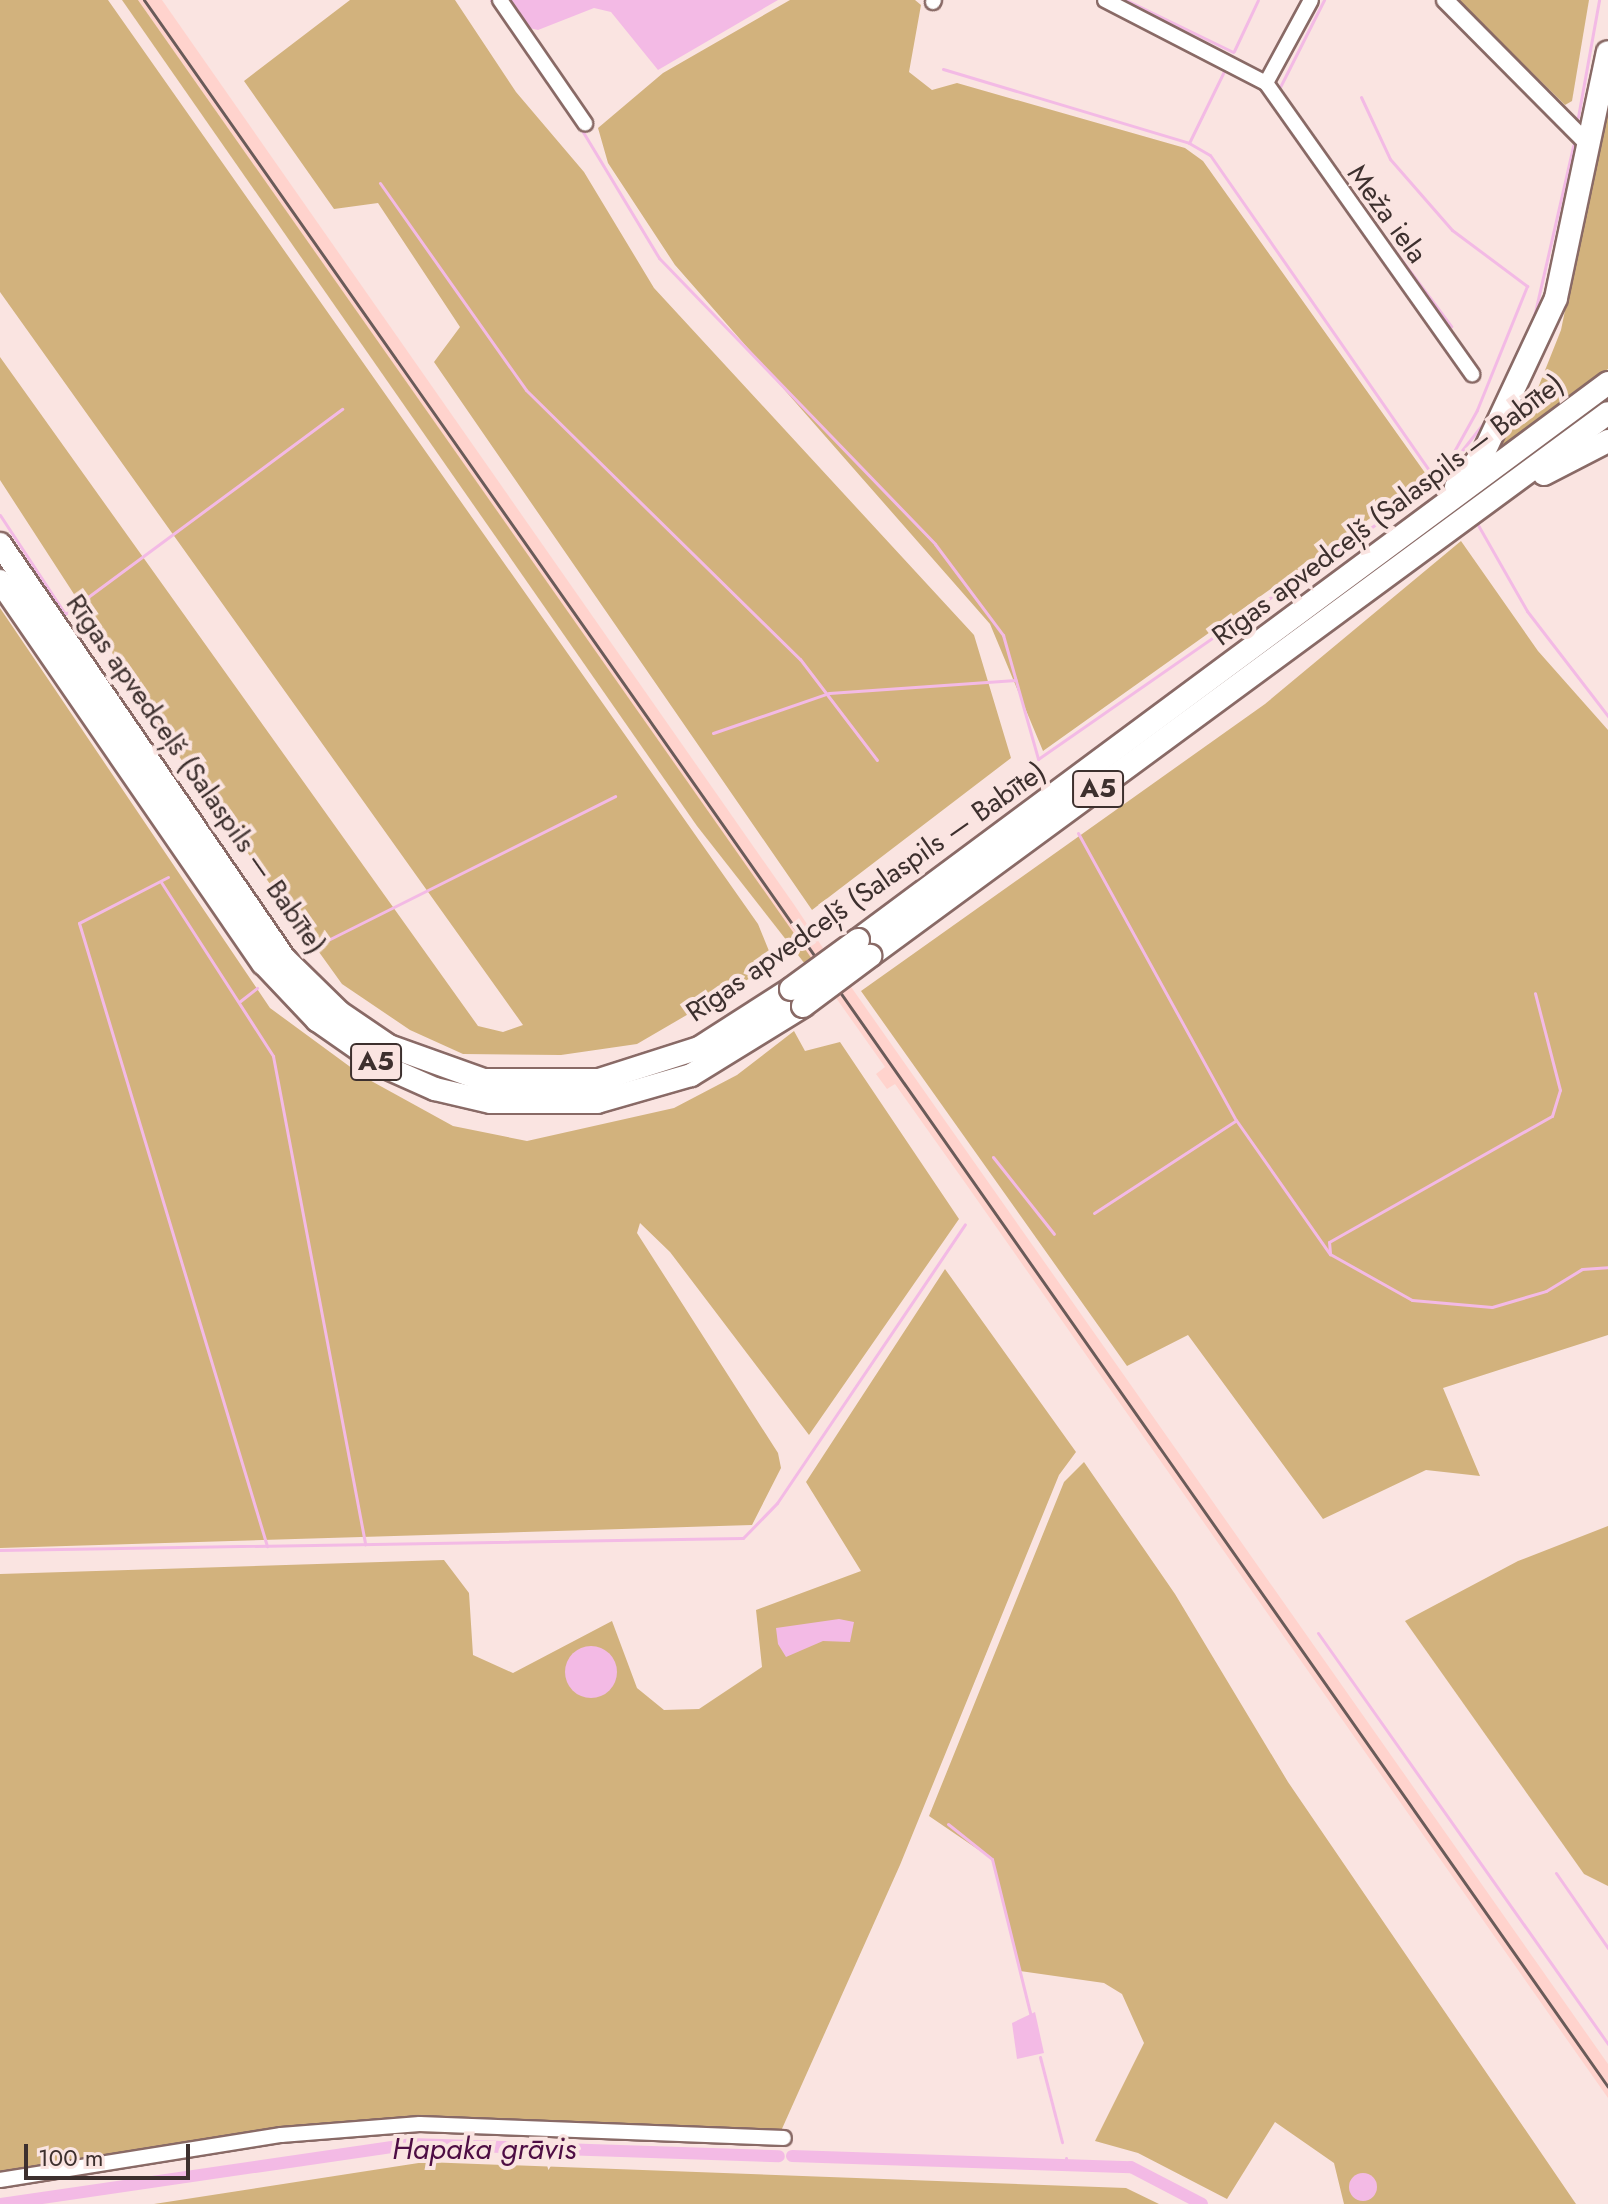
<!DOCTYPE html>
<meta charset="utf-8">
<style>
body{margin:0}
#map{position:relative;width:1608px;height:2204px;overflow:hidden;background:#fae4e1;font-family:Jost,sans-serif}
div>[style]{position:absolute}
.built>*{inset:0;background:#ffd3cd}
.green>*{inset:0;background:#d2b27d}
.water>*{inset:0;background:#f3bae5}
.round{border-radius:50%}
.stream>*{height:3px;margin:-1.5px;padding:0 1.5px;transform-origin:1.5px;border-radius:1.5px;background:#f3bae5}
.canal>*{height:12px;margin:-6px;padding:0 6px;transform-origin:6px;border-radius:6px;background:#f3bae5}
.roads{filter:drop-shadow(2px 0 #896a66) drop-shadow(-2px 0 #896a66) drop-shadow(0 2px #896a66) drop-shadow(0 -2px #896a66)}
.minor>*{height:14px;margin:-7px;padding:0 7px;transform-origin:7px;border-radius:7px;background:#fff}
.tertiary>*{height:16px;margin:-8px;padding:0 8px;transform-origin:8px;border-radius:8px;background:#fff}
.trunk>*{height:22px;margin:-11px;padding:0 11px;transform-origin:11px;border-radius:11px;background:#fff}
.rail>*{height:3px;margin:-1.5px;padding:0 1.5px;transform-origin:1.5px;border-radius:1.5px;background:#6a5b59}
.bridges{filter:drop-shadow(2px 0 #896a66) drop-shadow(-2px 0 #896a66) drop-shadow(0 2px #896a66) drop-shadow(0 -2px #896a66)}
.trunk-bridge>*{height:22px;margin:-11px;padding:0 11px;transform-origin:11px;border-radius:11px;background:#fff}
span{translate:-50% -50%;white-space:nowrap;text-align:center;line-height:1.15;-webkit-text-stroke:8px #fae4e1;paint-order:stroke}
.shield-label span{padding:2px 6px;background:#fae4e1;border:2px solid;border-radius:6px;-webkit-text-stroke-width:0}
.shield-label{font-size:26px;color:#3d302e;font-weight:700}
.street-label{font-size:28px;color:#3d302e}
.water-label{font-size:30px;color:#4e0d44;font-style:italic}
.scale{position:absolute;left:24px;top:2144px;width:166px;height:36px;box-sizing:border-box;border:4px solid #3d302e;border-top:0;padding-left:10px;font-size:24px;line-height:28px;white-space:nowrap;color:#3d302e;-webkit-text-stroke:6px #fae4e1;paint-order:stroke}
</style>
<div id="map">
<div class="built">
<i style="clip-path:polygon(138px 0,162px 0,795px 906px,825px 951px,812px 960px)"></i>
<i style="clip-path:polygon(849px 984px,1608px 2064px,1608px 2098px,966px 1184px,895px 1084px,887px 1089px,876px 1074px,885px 1067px,834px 995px)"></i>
</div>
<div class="green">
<i style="clip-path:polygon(0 0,108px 0,758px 924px,769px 951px,760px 963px,764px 970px,637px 1044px,561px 1055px,463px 1054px,410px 1030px,342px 984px,188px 770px,0 480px,0 357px,478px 1026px,503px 1032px,523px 1025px,0 292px)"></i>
<i style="clip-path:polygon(122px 0,138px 0,812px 959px,805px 964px,697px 826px)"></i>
<i style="clip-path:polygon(350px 0,455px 0,516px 92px,584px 172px,654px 288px,974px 635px,1011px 758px,812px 910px,434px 362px,460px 327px,378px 203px,334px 209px,244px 81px)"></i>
<i style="clip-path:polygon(790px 0,915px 0,921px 5px,909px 72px,932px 90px,957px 83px,1185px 148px,1203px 161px,1428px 477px,1043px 751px,990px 624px,675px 265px,608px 163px,598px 128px,663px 73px)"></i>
<i style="clip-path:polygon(1458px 0,1589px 0,1572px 101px,1565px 105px)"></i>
<i style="clip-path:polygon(1608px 100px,1608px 369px,1489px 459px,1536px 393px,1561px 330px)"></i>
<i style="clip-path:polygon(1461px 541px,1538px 651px,1608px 730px,1608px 1335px,1443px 1388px,1480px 1476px,1426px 1470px,1323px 1519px,1188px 1335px,1127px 1366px,861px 991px,1265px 704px)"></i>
<i style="clip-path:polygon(0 608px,270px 1008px,364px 1077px,453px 1126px,527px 1141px,674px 1108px,737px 1075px,794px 1031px,805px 1051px,840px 1042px,959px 1219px,809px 1435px,670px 1252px,640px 1223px,637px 1233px,778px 1453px,781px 1468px,752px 1525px,0 1548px)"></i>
<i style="clip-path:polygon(945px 1269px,1076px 1452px,1059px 1475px,900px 1865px,781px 2131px,422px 2117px,0 2173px,0 1574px,444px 1560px,469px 1593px,473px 1655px,513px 1673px,612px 1621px,637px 1688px,664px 1710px,699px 1709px,762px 1667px,756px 1610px,861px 1571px,806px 1482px)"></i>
<i style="clip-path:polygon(1084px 1462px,1175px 1594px,1288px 1782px,1576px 2204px,1344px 2204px,1334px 2163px,1275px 2122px,1227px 2199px,1138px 2153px,1095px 2141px,1144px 2043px,1122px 1994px,1104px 1983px,1020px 1971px,992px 1859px,929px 1816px,1064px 1482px)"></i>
<i style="clip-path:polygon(1608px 1526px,1608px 1886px,1584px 1874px,1405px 1621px,1518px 1561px)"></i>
<i style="clip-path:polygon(425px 2162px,1126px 2188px,1159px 2204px,154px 2204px)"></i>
</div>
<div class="water">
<i style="clip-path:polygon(510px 0,778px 0,658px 70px,611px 12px,594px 8px,538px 30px,525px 27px)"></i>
<i style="clip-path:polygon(839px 1619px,854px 1622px,850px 1642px,823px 1641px,786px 1657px,778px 1644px,776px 1628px)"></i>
<i class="round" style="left:565px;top:1646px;width:52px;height:52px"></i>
<i style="clip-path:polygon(1035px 2012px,1044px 2053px,1017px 2059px,1012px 2023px)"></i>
<i class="round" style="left:1349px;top:2173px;width:28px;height:28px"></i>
</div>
<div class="stream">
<i style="left:491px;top:0;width:81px;rotate:55.5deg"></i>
<i style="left:1126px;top:0;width:119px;rotate:25.9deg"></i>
<i style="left:1234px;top:51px;width:56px;rotate:-64.8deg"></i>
<i style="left:943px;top:69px;width:257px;rotate:16.7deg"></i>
<i style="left:1189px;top:143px;width:24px;rotate:30deg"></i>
<i style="left:1210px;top:155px;width:398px;rotate:55.2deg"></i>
<i style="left:1279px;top:89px;width:100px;rotate:-63.2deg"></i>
<i style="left:1361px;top:97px;width:68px;rotate:64.9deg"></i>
<i style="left:1390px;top:159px;width:94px;rotate:48.9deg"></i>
<i style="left:1452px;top:230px;width:94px;rotate:36.7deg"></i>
<i style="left:1527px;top:286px;width:134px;rotate:112deg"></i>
<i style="left:1477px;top:410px;width:70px;rotate:119.1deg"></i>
<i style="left:1578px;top:117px;width:119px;rotate:-79.8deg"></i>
<i style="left:580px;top:127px;width:153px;rotate:58.9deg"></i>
<i style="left:659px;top:258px;width:397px;rotate:46deg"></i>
<i style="left:935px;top:544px;width:114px;rotate:53.2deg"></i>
<i style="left:1003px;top:635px;width:129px;rotate:74.2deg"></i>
<i style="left:1038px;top:759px;width:486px;rotate:-34.8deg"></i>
<i style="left:1437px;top:482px;width:85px;rotate:-51.7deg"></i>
<i style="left:1189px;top:143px;width:85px;rotate:-64deg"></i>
<i style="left:380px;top:183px;width:253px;rotate:54.8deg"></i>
<i style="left:526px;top:390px;width:384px;rotate:44.5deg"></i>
<i style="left:800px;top:659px;width:127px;rotate:52.7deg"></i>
<i style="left:1371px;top:219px;width:134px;rotate:53.2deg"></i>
<i style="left:1533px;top:321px;width:180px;rotate:-77.1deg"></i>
<i style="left:0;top:515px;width:118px;rotate:56.7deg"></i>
<i style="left:65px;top:614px;width:345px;rotate:-36.5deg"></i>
<i style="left:1478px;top:525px;width:99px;rotate:60.3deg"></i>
<i style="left:1527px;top:611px;width:133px;rotate:52.4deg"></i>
<i style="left:713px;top:733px;width:123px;rotate:-19deg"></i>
<i style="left:829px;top:693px;width:187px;rotate:-4deg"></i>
<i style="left:1078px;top:833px;width:328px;rotate:61.2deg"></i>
<i style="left:1236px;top:1120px;width:164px;rotate:55deg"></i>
<i style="left:1330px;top:1254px;width:94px;rotate:29.3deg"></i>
<i style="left:1412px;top:1300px;width:80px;rotate:5deg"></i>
<i style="left:1492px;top:1307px;width:56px;rotate:-16.5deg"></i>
<i style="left:1546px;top:1291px;width:42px;rotate:-31.4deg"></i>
<i style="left:1582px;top:1269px;width:26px;rotate:-4deg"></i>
<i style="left:168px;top:877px;width:100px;rotate:152.7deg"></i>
<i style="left:79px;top:923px;width:651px;rotate:73.21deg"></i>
<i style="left:161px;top:882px;width:207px;rotate:57.2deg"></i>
<i style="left:273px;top:1056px;width:497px;rotate:79.3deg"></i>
<i style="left:304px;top:952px;width:348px;rotate:-26.6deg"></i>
<i style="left:239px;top:1002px;width:23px;rotate:-38deg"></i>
<i style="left:993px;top:1157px;width:98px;rotate:51.6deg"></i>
<i style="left:1094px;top:1213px;width:168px;rotate:-33.1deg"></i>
<i style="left:1330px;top:1253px;width:11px;rotate:-95deg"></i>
<i style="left:1329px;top:1242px;width:256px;rotate:-29.5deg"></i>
<i style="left:1552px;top:1116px;width:27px;rotate:-73deg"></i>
<i style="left:1560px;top:1090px;width:100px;rotate:-104.5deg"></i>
<i style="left:0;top:1550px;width:743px;rotate:-0.93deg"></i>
<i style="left:743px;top:1538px;width:49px;rotate:-45.8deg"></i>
<i style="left:777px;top:1503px;width:336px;rotate:-56deg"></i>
<i style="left:1318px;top:1633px;width:503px;rotate:54.79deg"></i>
<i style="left:948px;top:1824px;width:56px;rotate:38.5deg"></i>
<i style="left:992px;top:1859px;width:159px;rotate:76.1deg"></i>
<i style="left:1556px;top:1873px;width:91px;rotate:55.3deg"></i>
<i style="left:1040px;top:2057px;width:88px;rotate:75.5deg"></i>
<i style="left:1066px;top:2158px;width:7px;rotate:82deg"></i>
</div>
<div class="canal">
<i style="left:792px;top:2156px;width:339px;rotate:1.9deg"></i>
<i style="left:1131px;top:2167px;width:80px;rotate:27.5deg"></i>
<i style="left:1px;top:2204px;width:414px;rotate:-8.3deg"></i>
<i style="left:411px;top:2144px;width:368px;rotate:1.9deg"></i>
</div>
<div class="roads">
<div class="minor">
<i style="left:500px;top:0;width:150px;rotate:55.4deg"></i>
<i style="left:1105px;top:0;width:181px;rotate:27.3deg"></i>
<i style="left:1266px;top:83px;width:94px;rotate:-61.5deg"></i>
<i style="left:933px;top:2px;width:2px;rotate:-63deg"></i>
<i style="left:1266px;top:83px;width:357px;rotate:54.7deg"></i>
<i style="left:0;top:2180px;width:285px;rotate:-9.1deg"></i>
<i style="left:281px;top:2135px;width:139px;rotate:-4.5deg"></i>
<i style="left:420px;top:2124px;width:364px;rotate:2.2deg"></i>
</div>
<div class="tertiary">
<i style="left:1445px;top:0;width:204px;rotate:45.2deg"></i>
</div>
<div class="trunk">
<i style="left:1544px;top:474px;width:72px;rotate:-27.3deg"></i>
<i style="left:1456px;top:487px;width:45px;rotate:-51.3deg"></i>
<i style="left:1484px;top:452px;width:170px;rotate:-64.9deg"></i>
<i style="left:1556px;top:298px;width:251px;rotate:-78.1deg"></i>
<i style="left:0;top:544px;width:502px;rotate:55.55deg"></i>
<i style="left:284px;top:958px;width:77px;rotate:44.5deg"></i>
<i style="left:339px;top:1012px;width:60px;rotate:34.2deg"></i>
<i style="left:389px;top:1046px;width:101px;rotate:19.7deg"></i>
<i style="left:484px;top:1080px;width:115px"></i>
<i style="left:599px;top:1080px;width:105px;rotate:-17.7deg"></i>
<i style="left:699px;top:1048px;width:109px;rotate:-32.7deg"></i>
<i style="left:0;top:581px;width:464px;rotate:55.5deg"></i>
<i style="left:263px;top:963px;width:79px;rotate:46.5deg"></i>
<i style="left:317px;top:1020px;width:80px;rotate:34.9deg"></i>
<i style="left:383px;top:1066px;width:57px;rotate:23.9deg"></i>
<i style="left:435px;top:1089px;width:57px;rotate:13.1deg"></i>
<i style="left:491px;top:1102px;width:106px"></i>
<i style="left:597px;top:1102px;width:98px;rotate:-16deg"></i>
<i style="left:691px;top:1075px;width:132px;rotate:-31.6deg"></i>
<i style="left:858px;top:940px;width:934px;rotate:-36.6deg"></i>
<i style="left:870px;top:956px;width:916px;rotate:-36.34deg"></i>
</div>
</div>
<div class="rail">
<i style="left:144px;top:0;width:2549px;rotate:54.95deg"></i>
</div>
<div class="bridges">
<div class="trunk-bridge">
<i style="left:791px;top:989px;width:83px;rotate:-36.2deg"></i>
<i style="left:803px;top:1006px;width:84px;rotate:-36.7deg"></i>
</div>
</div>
<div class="shield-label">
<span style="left:1098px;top:789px">A5</span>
<span style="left:376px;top:1062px">A5</span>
</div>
<div class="street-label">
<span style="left:1387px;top:214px;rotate:54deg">Meža iela</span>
<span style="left:1388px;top:510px;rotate:-37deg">Rīgas apvedceļš (Salaspils — Babīte)</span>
<span style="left:196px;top:774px;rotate:55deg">Rīgas apvedceļš (Salaspils — Babīte)</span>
<span style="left:866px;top:892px;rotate:-35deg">Rīgas apvedceļš (Salaspils — Babīte)</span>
</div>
<div class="water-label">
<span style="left:484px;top:2149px">Hapaka grāvis</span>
</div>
<div class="scale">100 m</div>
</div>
